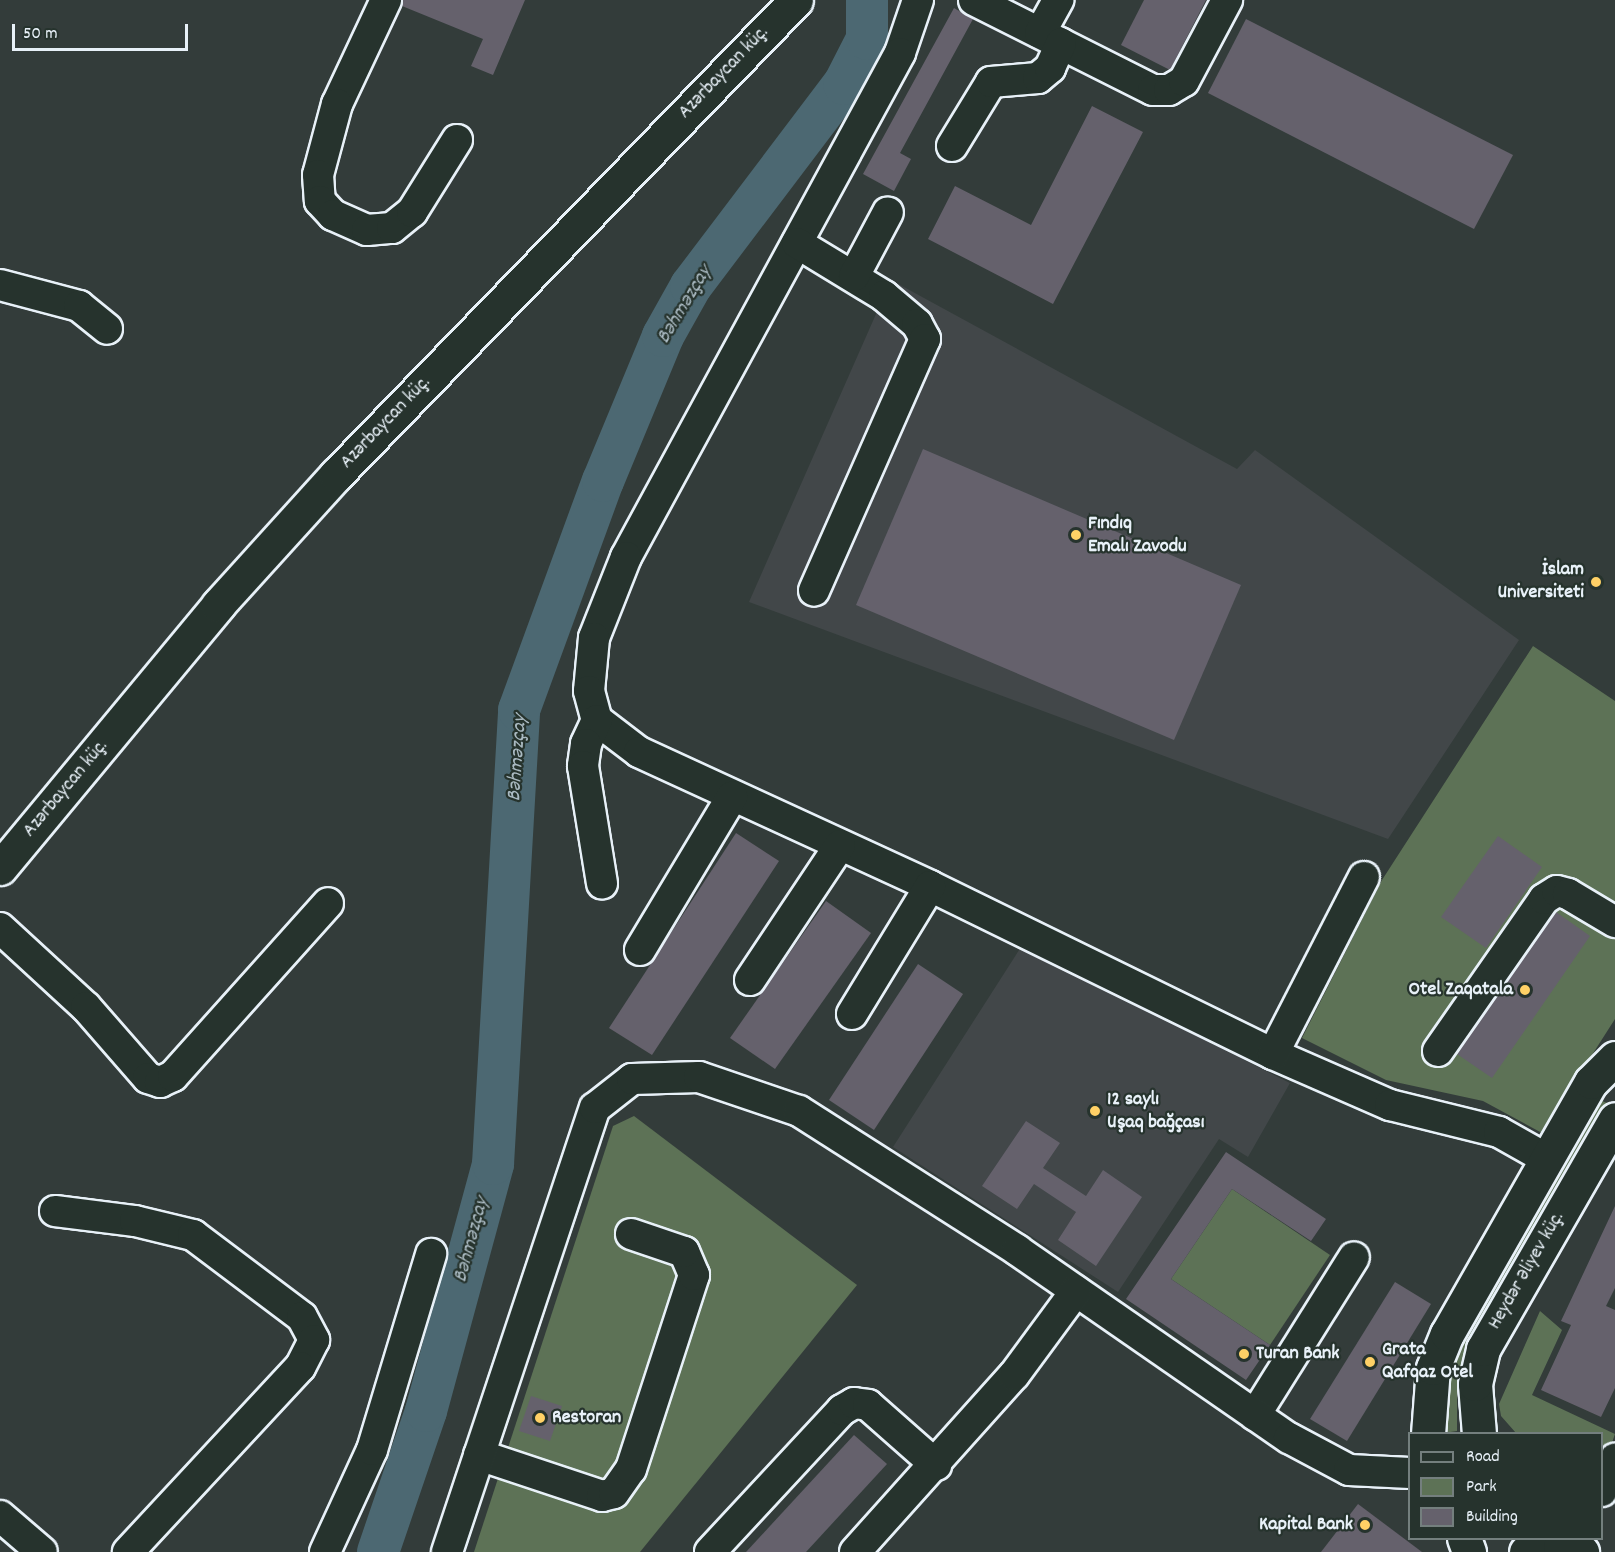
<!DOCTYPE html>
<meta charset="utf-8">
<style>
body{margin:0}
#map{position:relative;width:1615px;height:1552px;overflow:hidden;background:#333c3a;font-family:Dekko,sans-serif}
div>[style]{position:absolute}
.built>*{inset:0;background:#424749}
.green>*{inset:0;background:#5d7256}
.river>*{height:42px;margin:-21px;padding:0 21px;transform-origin:21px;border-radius:21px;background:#4c6872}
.building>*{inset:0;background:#65616c}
.roads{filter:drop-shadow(2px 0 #e8f1f8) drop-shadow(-2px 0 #e8f1f8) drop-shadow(0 2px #e8f1f8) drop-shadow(0 -2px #e8f1f8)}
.minor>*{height:30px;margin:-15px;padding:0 15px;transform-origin:15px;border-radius:15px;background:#26332d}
.major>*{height:33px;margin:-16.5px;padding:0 16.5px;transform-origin:16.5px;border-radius:16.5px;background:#26332d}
.highway>*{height:33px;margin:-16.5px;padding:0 16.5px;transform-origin:16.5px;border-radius:16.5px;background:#26332d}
.dots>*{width:16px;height:16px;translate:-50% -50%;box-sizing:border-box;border:3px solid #26332d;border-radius:50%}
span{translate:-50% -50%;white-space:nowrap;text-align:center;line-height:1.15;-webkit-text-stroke:4.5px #26332d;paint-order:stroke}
.street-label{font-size:20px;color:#e8f1f8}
.poi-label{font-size:20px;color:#e8f1f8;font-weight:700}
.left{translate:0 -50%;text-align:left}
.right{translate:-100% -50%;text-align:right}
.water-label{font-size:21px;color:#aabac2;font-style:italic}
.legend{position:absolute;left:1408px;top:1432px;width:195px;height:108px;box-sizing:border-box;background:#26332d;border:2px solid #747f7e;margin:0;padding:8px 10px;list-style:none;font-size:18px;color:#e8f1f8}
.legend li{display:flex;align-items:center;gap:12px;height:30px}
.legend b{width:30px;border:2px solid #747f7e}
.scale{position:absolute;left:12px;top:24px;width:176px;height:27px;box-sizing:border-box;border:3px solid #e8f1f8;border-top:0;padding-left:8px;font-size:18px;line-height:21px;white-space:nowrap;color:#e8f1f8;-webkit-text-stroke:4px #26332d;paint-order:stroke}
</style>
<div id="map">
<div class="built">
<i style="clip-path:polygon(891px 280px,1237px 469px,1255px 450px,1519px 640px,1388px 839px,749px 602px)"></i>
<i style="clip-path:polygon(1021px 947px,1290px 1083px,1248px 1157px,1219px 1139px,1118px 1292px,893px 1147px)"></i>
</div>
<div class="green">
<i style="clip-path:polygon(1533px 646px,1615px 701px,1615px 1019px,1542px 1133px,1483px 1101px,1386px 1080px,1302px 1038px,1382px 880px)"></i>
<i style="clip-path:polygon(1595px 1098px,1607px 1103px,1478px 1329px,1457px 1392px,1457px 1431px,1444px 1433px,1445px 1391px,1452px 1357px)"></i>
<i style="clip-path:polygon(634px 1116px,857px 1285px,640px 1552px,474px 1552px,613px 1126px)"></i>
<i style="clip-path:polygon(1232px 1189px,1330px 1255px,1270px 1345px,1171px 1279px)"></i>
<i style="clip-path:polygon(1540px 1311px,1562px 1330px,1532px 1395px,1615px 1434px,1602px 1471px,1602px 1434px,1516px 1433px,1501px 1416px,1499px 1404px)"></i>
</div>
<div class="river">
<i style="left:378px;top:1552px;width:149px;rotate:-71.2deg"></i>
<i style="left:426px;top:1411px;width:256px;rotate:-74.8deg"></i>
<i style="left:493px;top:1164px;width:455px;rotate:-86.7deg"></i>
<i style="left:519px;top:710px;width:244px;rotate:-69.9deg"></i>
<i style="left:603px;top:481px;width:157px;rotate:-67.5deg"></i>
<i style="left:663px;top:336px;width:57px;rotate:-60.8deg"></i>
<i style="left:691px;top:286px;width:253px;rotate:-52.9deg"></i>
<i style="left:844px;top:84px;width:51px;rotate:-62.9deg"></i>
<i style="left:867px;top:39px;width:39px;rotate:-90deg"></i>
</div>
<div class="building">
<i style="clip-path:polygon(403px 0,525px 0,493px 75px,471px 66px,483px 39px,402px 6px)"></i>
<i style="clip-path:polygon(1144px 0,1206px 0,1170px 70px,1121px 45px)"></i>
<i style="clip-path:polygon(954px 8px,973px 19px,900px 153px,911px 159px,894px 191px,863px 174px)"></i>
<i style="clip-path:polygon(1246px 19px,1513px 155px,1474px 229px,1208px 93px)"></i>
<i style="clip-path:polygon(1092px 106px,1143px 132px,1053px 304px,928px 239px,955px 186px,1031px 225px)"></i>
<i style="clip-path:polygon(923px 449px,1241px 585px,1174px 740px,856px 605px)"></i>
<i style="clip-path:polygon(736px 833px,779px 861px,652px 1055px,609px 1028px)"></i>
<i style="clip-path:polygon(1498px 836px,1542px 867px,1486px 948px,1441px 917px)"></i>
<i style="clip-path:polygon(826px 901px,871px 933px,775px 1069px,730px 1038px)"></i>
<i style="clip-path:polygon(1556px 912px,1590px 936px,1492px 1078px,1457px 1054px)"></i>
<i style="clip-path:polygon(918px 964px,963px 994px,874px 1130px,829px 1100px)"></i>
<i style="clip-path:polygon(1026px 1121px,1060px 1143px,1043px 1168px,1086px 1196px,1103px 1170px,1142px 1197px,1096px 1266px,1058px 1240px,1076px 1212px,1034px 1184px,1017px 1209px,982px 1186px)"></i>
<i style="clip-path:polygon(1226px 1152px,1326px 1219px,1311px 1241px,1232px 1189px,1171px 1279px,1270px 1345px,1246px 1380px,1126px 1299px)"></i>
<i style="clip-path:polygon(1615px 1206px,1615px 1288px,1606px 1306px,1615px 1310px,1615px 1388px,1601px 1417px,1541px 1390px,1571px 1325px,1561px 1321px)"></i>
<i style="clip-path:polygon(1395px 1282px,1431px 1304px,1347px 1441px,1310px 1419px)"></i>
<i style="clip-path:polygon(531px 1396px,562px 1406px,550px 1441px,519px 1431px)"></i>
<i style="clip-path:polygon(854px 1435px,887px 1464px,806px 1552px,746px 1552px)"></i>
<i style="clip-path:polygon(1358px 1504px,1422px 1552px,1321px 1552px)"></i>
</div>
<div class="roads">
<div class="minor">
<i style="left:386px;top:0;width:115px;rotate:115.2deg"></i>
<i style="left:337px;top:104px;width:73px;rotate:105deg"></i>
<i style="left:318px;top:175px;width:26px;rotate:86deg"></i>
<i style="left:320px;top:201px;width:19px;rotate:47deg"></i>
<i style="left:333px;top:215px;width:37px;rotate:24deg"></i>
<i style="left:367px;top:230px;width:25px;rotate:-5deg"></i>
<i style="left:392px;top:228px;width:26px;rotate:-39deg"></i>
<i style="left:412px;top:212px;width:85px;rotate:-58deg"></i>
<i style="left:918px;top:0;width:56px;rotate:108.8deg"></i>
<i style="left:900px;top:53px;width:574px;rotate:118.53deg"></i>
<i style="left:626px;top:557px;width:87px;rotate:111.6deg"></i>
<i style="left:594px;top:638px;width:53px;rotate:95.4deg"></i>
<i style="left:589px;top:691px;width:30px;rotate:75deg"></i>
<i style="left:597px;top:720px;width:53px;rotate:37.3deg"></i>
<i style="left:639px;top:752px;width:320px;rotate:24.7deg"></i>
<i style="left:930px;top:886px;width:382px;rotate:26.1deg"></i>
<i style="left:1273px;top:1054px;width:128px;rotate:23.6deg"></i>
<i style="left:1390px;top:1105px;width:112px;rotate:13.9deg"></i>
<i style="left:1499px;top:1132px;width:55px;rotate:29.4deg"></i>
<i style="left:974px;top:0;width:200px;rotate:26.7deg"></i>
<i style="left:1153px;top:90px;width:16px"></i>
<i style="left:1169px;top:90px;width:17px;rotate:-31deg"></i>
<i style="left:1184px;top:81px;width:92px;rotate:-62deg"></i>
<i style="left:1040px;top:33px;width:38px;rotate:-61deg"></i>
<i style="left:952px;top:146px;width:75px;rotate:-58.6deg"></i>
<i style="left:991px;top:82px;width:47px;rotate:-4.9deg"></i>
<i style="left:1038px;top:78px;width:16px;rotate:-40deg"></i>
<i style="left:1050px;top:68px;width:27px;rotate:-66deg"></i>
<i style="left:797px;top:243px;width:102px;rotate:31.3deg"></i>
<i style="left:884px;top:296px;width:43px;rotate:40.3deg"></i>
<i style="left:917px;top:324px;width:17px;rotate:62deg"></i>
<i style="left:925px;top:339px;width:275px;rotate:113.8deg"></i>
<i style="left:854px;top:276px;width:72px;rotate:-62deg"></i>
<i style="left:0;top:285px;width:82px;rotate:14.9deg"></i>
<i style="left:79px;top:306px;width:36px;rotate:39deg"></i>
<i style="left:597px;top:720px;width:26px;rotate:115deg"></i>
<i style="left:586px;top:744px;width:22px;rotate:98deg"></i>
<i style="left:583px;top:766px;width:119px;rotate:80.8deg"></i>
<i style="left:0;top:928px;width:117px;rotate:42.6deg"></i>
<i style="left:86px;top:1007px;width:94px;rotate:48.9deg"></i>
<i style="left:148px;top:1078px;width:13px;rotate:18deg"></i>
<i style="left:160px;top:1082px;width:14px;rotate:-25deg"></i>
<i style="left:173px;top:1076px;width:232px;rotate:-48.1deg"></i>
<i style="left:640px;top:950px;width:179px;rotate:-59deg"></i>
<i style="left:750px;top:980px;width:162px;rotate:-56.3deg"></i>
<i style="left:852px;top:1014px;width:150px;rotate:-58.6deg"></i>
<i style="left:1438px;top:1051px;width:185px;rotate:-55.1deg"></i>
<i style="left:1544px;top:899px;width:15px;rotate:-32deg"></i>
<i style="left:1557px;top:891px;width:11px;rotate:15deg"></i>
<i style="left:1568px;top:894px;width:55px;rotate:30.8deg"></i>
<i style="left:1273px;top:1054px;width:199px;rotate:-62.8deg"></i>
<i style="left:55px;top:1211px;width:81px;rotate:7.1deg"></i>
<i style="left:135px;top:1221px;width:60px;rotate:13.6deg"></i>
<i style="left:193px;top:1235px;width:136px;rotate:37deg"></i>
<i style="left:302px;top:1317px;width:26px;rotate:62deg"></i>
<i style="left:314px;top:1340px;width:30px;rotate:117deg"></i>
<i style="left:300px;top:1367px;width:253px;rotate:132.9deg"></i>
<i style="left:1255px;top:1415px;width:186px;rotate:-57.9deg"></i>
<i style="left:479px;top:1455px;width:130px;rotate:18.4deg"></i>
<i style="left:602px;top:1496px;width:12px;rotate:-14deg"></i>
<i style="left:614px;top:1493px;width:29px;rotate:-55deg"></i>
<i style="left:631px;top:1469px;width:204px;rotate:-72deg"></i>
<i style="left:694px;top:1275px;width:25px;rotate:-113deg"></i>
<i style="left:684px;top:1252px;width:56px;rotate:-161.2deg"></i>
<i style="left:1602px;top:1491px;width:35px;rotate:-68deg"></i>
<i style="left:0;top:1516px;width:55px;rotate:40.6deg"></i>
<i style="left:325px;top:1552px;width:112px;rotate:-65.3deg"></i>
<i style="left:372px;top:1450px;width:205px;rotate:-73.2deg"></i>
<i style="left:447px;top:1552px;width:468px;rotate:-71.6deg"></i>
<i style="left:595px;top:1108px;width:47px;rotate:-38.1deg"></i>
<i style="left:632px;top:1079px;width:67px;rotate:-1.7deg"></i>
<i style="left:699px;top:1077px;width:106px;rotate:18.8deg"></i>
<i style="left:799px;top:1111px;width:259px;rotate:32.5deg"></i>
<i style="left:1017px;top:1250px;width:331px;rotate:34.7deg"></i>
<i style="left:1289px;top:1438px;width:68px;rotate:28.1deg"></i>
<i style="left:1349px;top:1470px;width:61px;rotate:2.8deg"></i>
<i style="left:710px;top:1552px;width:194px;rotate:-47.1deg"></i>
<i style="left:842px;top:1410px;width:14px;rotate:-30deg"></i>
<i style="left:854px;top:1403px;width:14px;rotate:8deg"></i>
<i style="left:868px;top:1405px;width:91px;rotate:41.4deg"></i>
<i style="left:855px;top:1552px;width:238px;rotate:-48.1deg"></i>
<i style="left:1014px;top:1375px;width:104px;rotate:-53.6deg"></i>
</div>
<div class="major">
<i style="left:0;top:868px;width:342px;rotate:-50.3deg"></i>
<i style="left:218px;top:605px;width:176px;rotate:-47.8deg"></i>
<i style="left:336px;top:475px;width:661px;rotate:-45.92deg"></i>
<i style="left:1428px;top:1434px;width:66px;rotate:-85.7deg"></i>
<i style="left:1433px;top:1368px;width:37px;rotate:-68deg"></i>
<i style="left:1447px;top:1334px;width:290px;rotate:-60.3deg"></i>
<i style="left:1591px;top:1082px;width:34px;rotate:-45deg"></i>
<i style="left:1479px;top:1434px;width:50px;rotate:-94.6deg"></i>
<i style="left:1475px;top:1384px;width:36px;rotate:-77deg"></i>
<i style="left:1483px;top:1349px;width:265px;rotate:-60.1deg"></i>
<i style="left:1464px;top:1538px;width:15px;rotate:70deg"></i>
</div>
<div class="highway">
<i style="left:1526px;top:1552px;width:35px;rotate:-10deg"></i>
<i style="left:1560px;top:1546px;width:23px;rotate:15deg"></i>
</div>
</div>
<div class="dots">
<i style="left:1076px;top:535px;background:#ffd166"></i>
<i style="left:1596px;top:582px;background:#ffd166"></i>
<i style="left:1525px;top:990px;background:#ffd166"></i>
<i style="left:1095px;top:1111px;background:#ffd166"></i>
<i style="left:1244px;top:1354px;background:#ffd166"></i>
<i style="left:1370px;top:1362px;background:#ffd166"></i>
<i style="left:540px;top:1418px;background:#ffd166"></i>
<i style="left:1365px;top:1525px;background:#ffd166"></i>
</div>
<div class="street-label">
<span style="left:724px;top:73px;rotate:-46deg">Azərbaycan küç.</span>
<span style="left:386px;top:423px;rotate:-46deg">Azərbaycan küç.</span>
<span style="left:66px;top:789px;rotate:-50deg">Azərbaycan küç.</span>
<span style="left:1527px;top:1271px;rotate:-60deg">Heydər Əliyev küç.</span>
</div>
<div class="poi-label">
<span class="left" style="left:1088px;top:536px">Fındıq<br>Emalı Zavodu</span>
<span class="right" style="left:1584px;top:582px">İslam<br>Universiteti</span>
<span class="right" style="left:1513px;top:990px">Otel Zaqatala</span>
<span class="left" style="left:1107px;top:1112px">12 saylı<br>Uşaq bağçası</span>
<span class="left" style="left:1382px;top:1362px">Grata<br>Qafqaz Otel</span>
<span class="left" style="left:1256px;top:1354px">Turan Bank</span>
<span class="left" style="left:552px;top:1418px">Restoran</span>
<span class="right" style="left:1353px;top:1525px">Kapital Bank</span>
</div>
<div class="water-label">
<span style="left:685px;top:305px;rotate:-59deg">Bəhməzçay</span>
<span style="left:518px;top:758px;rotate:-86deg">Bəhməzçay</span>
<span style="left:472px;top:1240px;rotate:-75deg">Bəhməzçay</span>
</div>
<ul class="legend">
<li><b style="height:8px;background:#26332d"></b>Road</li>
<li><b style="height:16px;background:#5d7256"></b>Park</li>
<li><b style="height:16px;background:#65616c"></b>Building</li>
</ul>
<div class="scale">50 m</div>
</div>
